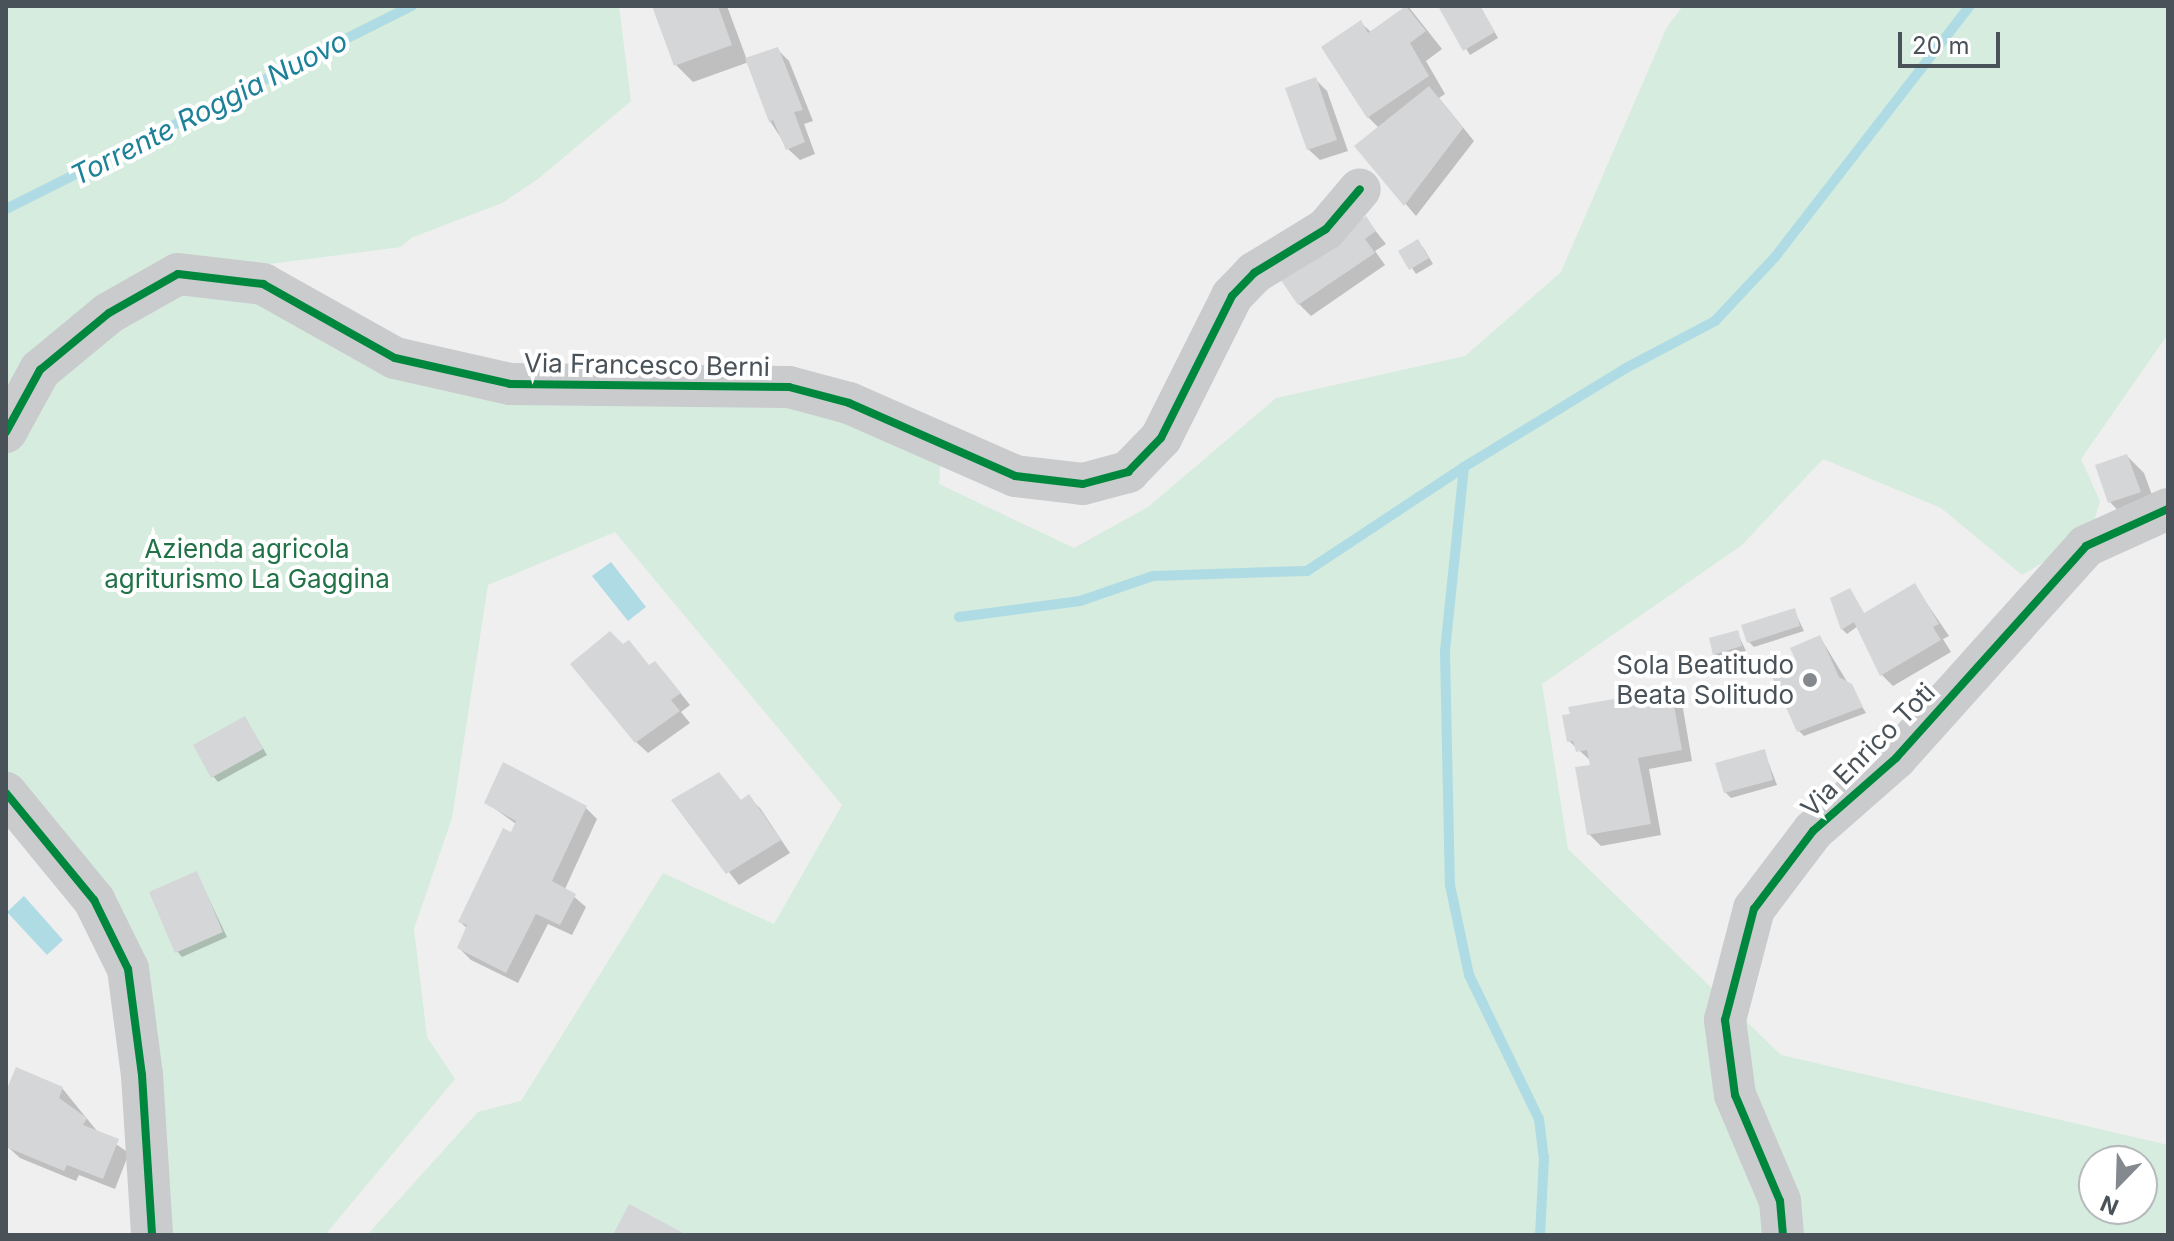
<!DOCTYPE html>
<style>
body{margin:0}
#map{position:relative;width:2174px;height:1241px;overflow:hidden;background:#efefef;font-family:Inter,sans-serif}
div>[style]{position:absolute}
.green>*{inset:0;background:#d6ecde}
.water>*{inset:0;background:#afdbe5}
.shadow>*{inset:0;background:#0003}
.stream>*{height:10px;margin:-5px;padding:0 5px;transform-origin:5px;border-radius:5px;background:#afdbe5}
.building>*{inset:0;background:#d5d6d8}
.minor>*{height:42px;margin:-21px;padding:0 21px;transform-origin:21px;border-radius:21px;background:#c9cbcd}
.cycleway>*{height:8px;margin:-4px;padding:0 4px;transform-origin:4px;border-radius:4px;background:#00873e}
.dots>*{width:22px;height:22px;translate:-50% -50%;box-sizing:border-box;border:4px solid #fff;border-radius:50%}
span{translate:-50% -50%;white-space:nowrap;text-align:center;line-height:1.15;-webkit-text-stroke:8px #fff;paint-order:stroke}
.street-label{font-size:26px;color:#495259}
.park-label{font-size:26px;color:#227248}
.poi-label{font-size:26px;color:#495259}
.right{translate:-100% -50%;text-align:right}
.water-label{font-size:28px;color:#1d8198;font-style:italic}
.frame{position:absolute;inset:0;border:8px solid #495259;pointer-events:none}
.north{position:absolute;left:2078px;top:1145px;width:80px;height:80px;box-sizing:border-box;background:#fff;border:2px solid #b6babd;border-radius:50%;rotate:203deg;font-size:22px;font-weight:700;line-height:32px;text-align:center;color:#495259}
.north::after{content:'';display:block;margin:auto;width:28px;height:36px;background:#83898e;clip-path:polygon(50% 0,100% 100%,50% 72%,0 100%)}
.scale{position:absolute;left:1898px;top:32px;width:102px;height:36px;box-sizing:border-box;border:4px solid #495259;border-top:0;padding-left:10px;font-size:24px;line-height:28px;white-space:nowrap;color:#495259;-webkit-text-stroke:6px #fff;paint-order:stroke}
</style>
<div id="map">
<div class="green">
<i style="clip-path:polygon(evenodd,6px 6px,619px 6px,631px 101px,538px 179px,502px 203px,411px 238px,401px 247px,247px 267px,262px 293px,397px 370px,797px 398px,941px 456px,939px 484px,1074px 548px,1148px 507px,1276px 398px,1465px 356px,1561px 272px,1667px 27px,1683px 6px,2168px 6px,2168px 334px,2081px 459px,2100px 501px,2090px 535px,2022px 575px,1941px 508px,1823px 459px,1742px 545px,1542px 684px,1568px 849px,1781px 1055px,2168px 1145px,2168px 1235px,367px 1235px,478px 1112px,521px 1101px,663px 873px,774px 924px,842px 805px,615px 532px,488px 585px,452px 818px,414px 929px,427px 1037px,455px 1079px,325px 1235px,162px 1235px,132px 965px,6px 774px,6px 6px,2094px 1161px,2142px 1161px,2142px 1209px,2094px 1209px,2094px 1161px)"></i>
</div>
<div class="water">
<i style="clip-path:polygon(611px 562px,646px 607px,628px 621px,592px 576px)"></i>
<i style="clip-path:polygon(24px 896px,63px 940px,47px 955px,7px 912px)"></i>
</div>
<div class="shadow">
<i style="clip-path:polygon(654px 6px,727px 6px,747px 60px,777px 49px,789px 61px,813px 121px,804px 124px,815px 154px,800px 160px,788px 149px,770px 121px,749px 62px,693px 82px,676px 65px)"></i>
<i style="clip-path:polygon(1408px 6px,1442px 49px,1426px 61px,1445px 94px,1439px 98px,1474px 141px,1416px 216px,1356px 146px,1379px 128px,1368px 117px,1360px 22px,1372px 33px)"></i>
<i style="clip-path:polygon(1440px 6px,1480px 6px,1498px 38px,1470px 55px)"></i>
<i style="clip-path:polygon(1315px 79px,1327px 91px,1348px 151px,1320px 160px,1308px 149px)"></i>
<i style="clip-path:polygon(1366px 219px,1386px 244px,1375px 251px,1385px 265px,1311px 316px,1299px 304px)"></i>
<i style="clip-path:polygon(1423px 247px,1433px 264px,1416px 274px,1401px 252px)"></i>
<i style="clip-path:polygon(2127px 456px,2144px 473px,2157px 509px,2127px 520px,2110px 502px,2097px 466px)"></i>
<i style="clip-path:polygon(1915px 586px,1949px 636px,1943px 639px,1951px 652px,1893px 686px,1881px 674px,1858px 626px,1847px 634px,1842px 629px,1849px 591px,1866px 617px)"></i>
<i style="clip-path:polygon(1794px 610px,1804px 631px,1754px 647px,1749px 642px)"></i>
<i style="clip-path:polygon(1737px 632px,1746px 651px,1721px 659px,1715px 654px)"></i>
<i style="clip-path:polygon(1820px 637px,1866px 713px,1804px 736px,1799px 731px,1800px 664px)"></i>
<i style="clip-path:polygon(650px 667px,666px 675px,690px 705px,681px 712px,690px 723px,648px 753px,636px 742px)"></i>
<i style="clip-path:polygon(1670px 692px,1682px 703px,1692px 761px,1649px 769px,1661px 835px,1601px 846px,1589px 834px,1592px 762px,1569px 741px)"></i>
<i style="clip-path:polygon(245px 718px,267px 755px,218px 782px,213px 776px)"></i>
<i style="clip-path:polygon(1764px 751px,1777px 785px,1731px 798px,1725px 792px)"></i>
<i style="clip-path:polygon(719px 774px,742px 802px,748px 797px,760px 808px,790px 853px,739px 885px,674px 801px)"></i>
<i style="clip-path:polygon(487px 803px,586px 808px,597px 819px,565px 889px,586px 907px,572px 935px,548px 924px,518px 983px,471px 960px,459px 948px,468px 929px,460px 922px,516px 824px)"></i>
<i style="clip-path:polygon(197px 874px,227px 937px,182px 957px,177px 951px)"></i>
<i style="clip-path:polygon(62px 1088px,97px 1131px,129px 1153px,115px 1189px,79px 1175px,76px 1181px,20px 1158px,8px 1147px,6px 1097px)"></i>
</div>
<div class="stream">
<i style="left:6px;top:209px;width:454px;rotate:-26.6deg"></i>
<i style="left:1464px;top:467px;width:185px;rotate:95.9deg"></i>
<i style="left:1445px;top:651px;width:234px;rotate:88.8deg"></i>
<i style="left:1450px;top:885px;width:92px;rotate:78.1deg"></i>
<i style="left:1469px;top:975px;width:160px;rotate:64.1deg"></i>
<i style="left:1539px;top:1119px;width:38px;rotate:83deg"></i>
<i style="left:1544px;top:1157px;width:78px;rotate:92.9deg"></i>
<i style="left:959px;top:617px;width:122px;rotate:-7.5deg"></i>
<i style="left:1080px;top:601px;width:77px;rotate:-18.9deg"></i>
<i style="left:1153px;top:576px;width:154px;rotate:-1.9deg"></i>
<i style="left:1307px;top:571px;width:188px;rotate:-33.5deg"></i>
<i style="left:1464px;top:467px;width:190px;rotate:-31.4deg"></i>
<i style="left:1626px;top:368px;width:101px;rotate:-27.8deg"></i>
<i style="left:1715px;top:321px;width:88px;rotate:-46.8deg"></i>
<i style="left:1775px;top:257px;width:318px;rotate:-52.2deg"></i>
</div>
<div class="building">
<i style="clip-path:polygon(652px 6px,718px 6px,732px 45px,674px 66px)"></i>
<i style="clip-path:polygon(1406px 6px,1426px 31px,1410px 43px,1429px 76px,1367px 118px,1321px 47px,1361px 20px,1368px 33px)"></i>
<i style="clip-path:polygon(1438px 6px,1480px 6px,1495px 32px,1463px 51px)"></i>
<i style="clip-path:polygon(778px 47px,803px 110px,794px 112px,805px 142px,786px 150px,773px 120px,769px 122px,745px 58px)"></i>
<i style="clip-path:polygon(1316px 77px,1337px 140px,1307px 150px,1285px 88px)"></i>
<i style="clip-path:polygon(1429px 86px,1463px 128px,1404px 206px,1354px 146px)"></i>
<i style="clip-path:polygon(1366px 216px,1376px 231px,1365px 239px,1375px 253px,1298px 305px,1278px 276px)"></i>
<i style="clip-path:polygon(1418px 239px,1429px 258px,1409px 270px,1398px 251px)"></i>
<i style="clip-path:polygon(2127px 454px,2141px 492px,2108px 503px,2095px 465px)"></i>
<i style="clip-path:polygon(1915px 583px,1939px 624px,1933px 627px,1941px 640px,1880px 676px,1854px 622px,1841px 630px,1830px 598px,1850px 588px,1864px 613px)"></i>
<i style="clip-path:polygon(1795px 608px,1800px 626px,1747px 643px,1741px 625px)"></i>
<i style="clip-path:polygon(1738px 630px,1742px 646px,1713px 655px,1709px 638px)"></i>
<i style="clip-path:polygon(610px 631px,623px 644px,629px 640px,649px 665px,655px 661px,681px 693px,671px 700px,680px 711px,635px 743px,570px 664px)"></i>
<i style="clip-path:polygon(1820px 635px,1839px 677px,1852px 684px,1863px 707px,1797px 732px,1771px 674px,1797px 663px,1790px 648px)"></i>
<i style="clip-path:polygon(1671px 689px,1682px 750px,1638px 758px,1651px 824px,1587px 835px,1575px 767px,1590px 765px,1587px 750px,1576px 752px,1573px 741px,1567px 742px,1562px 715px,1570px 714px,1568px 707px)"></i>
<i style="clip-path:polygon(245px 716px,263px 749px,211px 778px,193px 745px)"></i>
<i style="clip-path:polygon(1765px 749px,1773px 780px,1724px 793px,1715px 763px)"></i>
<i style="clip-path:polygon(503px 762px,587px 806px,552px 881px,576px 894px,560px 925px,536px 914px,506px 973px,457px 948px,467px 925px,458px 922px,503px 828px,511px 832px,516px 821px,484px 803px)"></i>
<i style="clip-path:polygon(719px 772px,741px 800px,749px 794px,781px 840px,726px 874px,671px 800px)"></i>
<i style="clip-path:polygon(197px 871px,223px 932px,175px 953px,149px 892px)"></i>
<i style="clip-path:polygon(16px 1067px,63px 1087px,59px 1098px,87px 1118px,83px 1125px,119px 1139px,103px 1179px,67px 1165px,64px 1171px,6px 1147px,6px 1091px)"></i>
<i style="clip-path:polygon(629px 1204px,687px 1235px,613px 1235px)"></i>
</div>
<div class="minor">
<i style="left:6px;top:432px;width:71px;rotate:-61.3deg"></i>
<i style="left:40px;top:370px;width:89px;rotate:-39.6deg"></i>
<i style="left:109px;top:313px;width:79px;rotate:-29.5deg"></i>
<i style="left:178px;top:274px;width:86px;rotate:6.7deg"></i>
<i style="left:263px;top:284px;width:151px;rotate:29.3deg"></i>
<i style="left:395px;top:358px;width:118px;rotate:12.7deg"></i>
<i style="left:510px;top:384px;width:279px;rotate:0.6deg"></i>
<i style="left:789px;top:387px;width:62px;rotate:14.9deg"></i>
<i style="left:849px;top:403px;width:181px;rotate:23.7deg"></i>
<i style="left:1015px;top:476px;width:68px;rotate:6.7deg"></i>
<i style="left:1083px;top:484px;width:47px;rotate:-14.9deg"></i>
<i style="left:1128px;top:472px;width:47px;rotate:-45.9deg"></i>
<i style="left:1161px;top:438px;width:159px;rotate:-63.4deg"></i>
<i style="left:1232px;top:296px;width:32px;rotate:-46deg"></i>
<i style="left:1254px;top:273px;width:84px;rotate:-31.4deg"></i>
<i style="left:1326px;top:229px;width:52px;rotate:-49.6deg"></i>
<i style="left:6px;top:793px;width:139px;rotate:50.6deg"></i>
<i style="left:94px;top:900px;width:77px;rotate:63.8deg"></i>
<i style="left:128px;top:969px;width:107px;rotate:82.5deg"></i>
<i style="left:142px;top:1075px;width:160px;rotate:86.4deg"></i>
<i style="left:1783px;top:1235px;width:34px;rotate:-95deg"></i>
<i style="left:1780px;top:1201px;width:115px;rotate:-113deg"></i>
<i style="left:1735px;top:1095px;width:76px;rotate:-97.6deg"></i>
<i style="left:1725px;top:1020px;width:115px;rotate:-75.4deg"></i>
<i style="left:1754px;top:909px;width:98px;rotate:-52.9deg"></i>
<i style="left:1813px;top:831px;width:111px;rotate:-41.3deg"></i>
<i style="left:1896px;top:758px;width:285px;rotate:-48.1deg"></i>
<i style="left:2086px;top:546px;width:90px;rotate:-24.3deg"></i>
</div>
<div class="cycleway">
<i style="left:6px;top:432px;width:71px;rotate:-61.3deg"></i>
<i style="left:40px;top:370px;width:89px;rotate:-39.6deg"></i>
<i style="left:109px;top:313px;width:79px;rotate:-29.5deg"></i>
<i style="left:178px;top:274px;width:86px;rotate:6.7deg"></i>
<i style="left:263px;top:284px;width:151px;rotate:29.3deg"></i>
<i style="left:395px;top:358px;width:118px;rotate:12.7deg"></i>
<i style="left:510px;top:384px;width:279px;rotate:0.6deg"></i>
<i style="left:789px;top:387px;width:62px;rotate:14.9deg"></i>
<i style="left:849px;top:403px;width:181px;rotate:23.7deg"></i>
<i style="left:1015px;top:476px;width:68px;rotate:6.7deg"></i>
<i style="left:1083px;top:484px;width:47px;rotate:-14.9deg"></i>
<i style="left:1128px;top:472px;width:47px;rotate:-45.9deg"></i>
<i style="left:1161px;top:438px;width:159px;rotate:-63.4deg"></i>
<i style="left:1232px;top:296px;width:32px;rotate:-46deg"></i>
<i style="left:1254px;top:273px;width:84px;rotate:-31.4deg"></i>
<i style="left:1326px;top:229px;width:52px;rotate:-49.6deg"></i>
<i style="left:6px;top:793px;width:139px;rotate:50.6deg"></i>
<i style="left:94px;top:900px;width:77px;rotate:63.8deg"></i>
<i style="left:128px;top:969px;width:107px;rotate:82.5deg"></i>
<i style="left:142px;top:1075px;width:160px;rotate:86.4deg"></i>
<i style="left:1783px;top:1235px;width:34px;rotate:-95deg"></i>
<i style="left:1780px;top:1201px;width:115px;rotate:-113deg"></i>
<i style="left:1735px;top:1095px;width:76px;rotate:-97.6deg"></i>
<i style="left:1725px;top:1020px;width:115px;rotate:-75.4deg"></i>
<i style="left:1754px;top:909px;width:98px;rotate:-52.9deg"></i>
<i style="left:1813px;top:831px;width:111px;rotate:-41.3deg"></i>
<i style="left:1896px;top:758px;width:285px;rotate:-48.1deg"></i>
<i style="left:2086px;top:546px;width:90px;rotate:-24.3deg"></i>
</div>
<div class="dots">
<i style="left:1810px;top:680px;background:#83898e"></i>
</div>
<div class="street-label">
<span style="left:647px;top:365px;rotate:1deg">Via Francesco Berni</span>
<span style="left:1868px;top:750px;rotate:-45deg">Via Enrico Toti</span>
</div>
<div class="park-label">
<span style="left:247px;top:564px">Azienda agricola<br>agriturismo La Gaggina</span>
</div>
<div class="poi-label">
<span class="right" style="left:1794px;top:680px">Sola Beatitudo<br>Beata Solitudo</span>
</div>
<div class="water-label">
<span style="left:209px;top:108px;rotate:-27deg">Torrente Roggia Nuovo</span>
</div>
<div class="frame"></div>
<div class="north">N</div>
<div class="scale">20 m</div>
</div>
